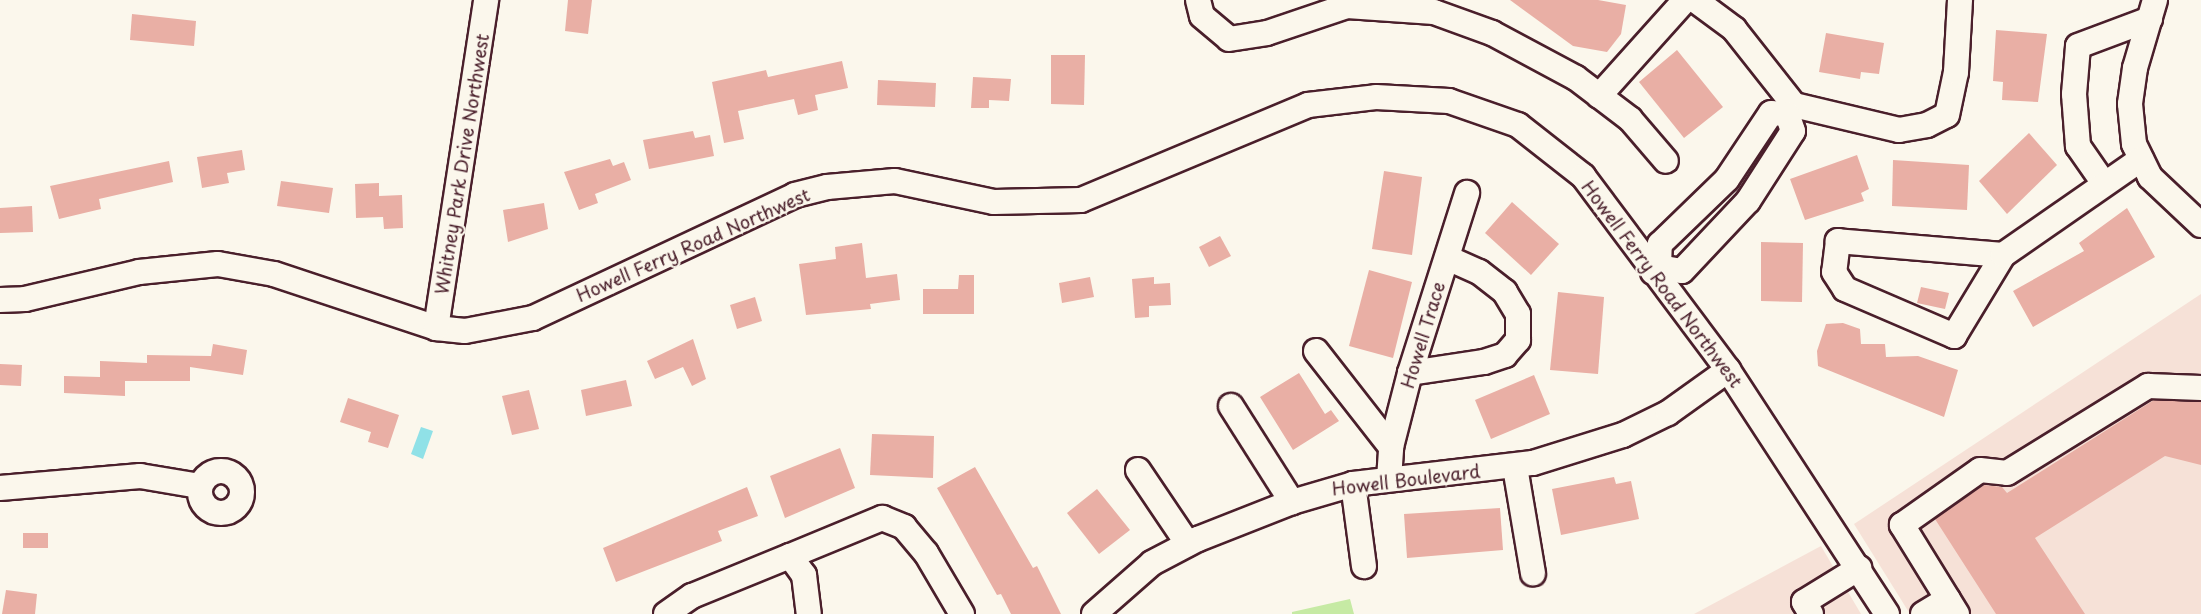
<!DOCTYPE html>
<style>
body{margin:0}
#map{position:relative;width:2201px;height:614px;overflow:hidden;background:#fbf7ec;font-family:"Playpen Sans",sans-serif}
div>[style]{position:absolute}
.built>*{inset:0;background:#f6e1d7}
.green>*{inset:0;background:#c6eaa4}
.water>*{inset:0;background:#90e1e7}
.building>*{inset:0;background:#e9afa5}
.roads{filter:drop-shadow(2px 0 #4a1f2b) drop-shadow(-2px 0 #4a1f2b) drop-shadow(0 2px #4a1f2b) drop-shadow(0 -2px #4a1f2b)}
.minor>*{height:24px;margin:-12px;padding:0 12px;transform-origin:12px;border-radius:12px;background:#fbf7ec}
.minor>.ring{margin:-12px;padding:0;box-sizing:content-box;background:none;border:24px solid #fbf7ec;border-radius:50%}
span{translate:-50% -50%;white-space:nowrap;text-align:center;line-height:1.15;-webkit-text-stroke:4.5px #fbf7ec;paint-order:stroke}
.street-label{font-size:18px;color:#4a1f2b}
</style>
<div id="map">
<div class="built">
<i style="clip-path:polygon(2201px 294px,2201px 614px,1910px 614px,1854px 524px)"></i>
<i style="clip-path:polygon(1821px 546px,1861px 614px,1694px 614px)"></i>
</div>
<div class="green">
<i style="clip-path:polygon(1350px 599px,1354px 614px,1292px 614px,1292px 612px)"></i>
</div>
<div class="water">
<i style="clip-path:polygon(421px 427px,433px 431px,423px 459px,411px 454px)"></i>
</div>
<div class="building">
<i style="clip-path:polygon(568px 0,592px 0,588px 34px,565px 31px)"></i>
<i style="clip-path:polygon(1510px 0,1598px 0,1626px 5px,1621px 34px,1607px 52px,1573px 46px)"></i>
<i style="clip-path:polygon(132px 14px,196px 21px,194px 46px,130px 40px)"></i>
<i style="clip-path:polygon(1996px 30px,2047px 34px,2038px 102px,2002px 100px,2003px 82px,1993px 81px)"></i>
<i style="clip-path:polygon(1826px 33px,1884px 43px,1879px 74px,1861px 72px,1860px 79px,1819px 72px)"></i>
<i style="clip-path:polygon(1677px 50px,1723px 107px,1684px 138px,1639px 82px)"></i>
<i style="clip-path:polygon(1051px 55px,1085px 55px,1084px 105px,1051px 104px)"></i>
<i style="clip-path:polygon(842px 61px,848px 88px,815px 95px,818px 110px,798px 115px,794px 99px,738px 111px,744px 139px,724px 143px,712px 82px,766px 70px,768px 77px)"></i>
<i style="clip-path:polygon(973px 77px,1011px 79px,1009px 101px,989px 100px,989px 108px,971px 108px)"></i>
<i style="clip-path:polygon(878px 80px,936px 83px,935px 107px,877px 105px)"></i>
<i style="clip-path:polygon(693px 131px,695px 138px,710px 135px,714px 156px,649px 169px,643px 140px)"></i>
<i style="clip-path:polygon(2029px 133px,2057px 165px,2007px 214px,1979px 181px)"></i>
<i style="clip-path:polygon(242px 150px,245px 170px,227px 173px,229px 183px,202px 188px,197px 157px)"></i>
<i style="clip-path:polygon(1857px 155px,1869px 189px,1861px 193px,1864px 201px,1805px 220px,1790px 179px)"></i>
<i style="clip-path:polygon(610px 159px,613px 166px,624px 162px,631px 180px,595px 194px,598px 203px,579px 210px,564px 172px)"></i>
<i style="clip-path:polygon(1893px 160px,1969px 165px,1967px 210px,1892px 206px)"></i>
<i style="clip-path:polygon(169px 161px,173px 182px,99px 199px,101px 209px,59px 219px,50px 186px)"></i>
<i style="clip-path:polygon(1384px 171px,1422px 177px,1412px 255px,1372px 249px)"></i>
<i style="clip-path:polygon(281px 181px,333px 188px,329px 213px,277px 206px)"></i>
<i style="clip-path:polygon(379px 183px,379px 196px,402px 195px,403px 228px,384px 229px,383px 217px,356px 218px,355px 184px)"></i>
<i style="clip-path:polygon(1512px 202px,1559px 244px,1531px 275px,1485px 233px)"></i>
<i style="clip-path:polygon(544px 203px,548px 229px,508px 242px,503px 210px)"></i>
<i style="clip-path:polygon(32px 206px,33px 232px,0 233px,0 208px)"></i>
<i style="clip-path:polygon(2127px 208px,2155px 257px,2033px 327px,2013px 291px,2084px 251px,2079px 243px)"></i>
<i style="clip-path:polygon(1220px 236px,1231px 256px,1209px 267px,1199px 247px)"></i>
<i style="clip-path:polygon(1761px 242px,1803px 243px,1802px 302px,1761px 301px)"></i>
<i style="clip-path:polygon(862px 243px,866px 278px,897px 274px,900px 300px,870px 304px,871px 309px,806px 315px,799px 264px,836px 259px,835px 247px)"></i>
<i style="clip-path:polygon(1369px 270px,1412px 282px,1393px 358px,1349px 346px)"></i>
<i style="clip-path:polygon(959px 275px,974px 275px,974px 314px,923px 314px,923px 289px,958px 289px)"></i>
<i style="clip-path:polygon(1090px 277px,1094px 297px,1062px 303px,1059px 283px)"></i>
<i style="clip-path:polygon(1154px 277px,1154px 284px,1170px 283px,1171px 305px,1149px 306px,1149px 317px,1135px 318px,1132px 279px)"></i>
<i style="clip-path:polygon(1921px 287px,1949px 293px,1945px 309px,1917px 303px)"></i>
<i style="clip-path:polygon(1558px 292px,1604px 297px,1598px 374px,1550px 370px)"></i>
<i style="clip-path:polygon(755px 297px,762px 321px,737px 329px,730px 305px)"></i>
<i style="clip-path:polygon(1843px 323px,1860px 329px,1861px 344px,1885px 344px,1886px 357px,1918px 356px,1958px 370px,1944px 417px,1818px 366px,1817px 351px,1826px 324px)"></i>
<i style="clip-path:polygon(693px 339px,706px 379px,692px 386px,683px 367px,655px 379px,647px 361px)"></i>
<i style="clip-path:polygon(213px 344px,247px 350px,243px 375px,190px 367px,190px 381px,125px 381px,125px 396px,64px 393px,64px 376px,100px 377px,100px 361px,147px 363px,147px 355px,211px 356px)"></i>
<i style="clip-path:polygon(0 364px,22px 365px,21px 386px,0 385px)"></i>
<i style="clip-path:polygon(1299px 373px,1325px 414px,1331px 410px,1339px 421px,1293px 450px,1260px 397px)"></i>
<i style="clip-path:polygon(1534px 375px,1550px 414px,1491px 439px,1475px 400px)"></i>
<i style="clip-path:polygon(626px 380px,632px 406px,586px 416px,581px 390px)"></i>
<i style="clip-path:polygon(529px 390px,539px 429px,512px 435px,502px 396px)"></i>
<i style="clip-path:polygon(348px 398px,399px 415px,388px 448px,368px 442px,371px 432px,340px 422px)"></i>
<i style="clip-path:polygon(2154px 400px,2201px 402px,2201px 465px,2165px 456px,2035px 538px,2085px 614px,1996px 614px,1935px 519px,1984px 485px,2002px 487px,2007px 493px)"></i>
<i style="clip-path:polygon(872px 434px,934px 436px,933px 478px,870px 475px)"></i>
<i style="clip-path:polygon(840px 448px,855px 488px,785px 518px,770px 476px)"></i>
<i style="clip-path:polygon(975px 467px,1033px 568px,1037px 566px,1061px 614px,1011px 614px,1001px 594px,997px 595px,937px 488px)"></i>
<i style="clip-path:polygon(1614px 477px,1616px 484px,1631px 481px,1639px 519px,1561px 535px,1552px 489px)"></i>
<i style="clip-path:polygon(747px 487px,758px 516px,718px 531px,722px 541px,616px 582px,603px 548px)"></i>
<i style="clip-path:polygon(1097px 489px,1130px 530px,1099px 554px,1067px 513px)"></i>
<i style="clip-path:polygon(1500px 508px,1503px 550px,1407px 558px,1404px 514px)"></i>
<i style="clip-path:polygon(23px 533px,48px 533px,48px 548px,23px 548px)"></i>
<i style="clip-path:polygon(6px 590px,37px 594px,35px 614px,2px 614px)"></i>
</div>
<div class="roads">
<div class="minor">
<i style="left:1198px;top:0;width:16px;rotate:76deg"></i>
<i style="left:1202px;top:16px;width:35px;rotate:40deg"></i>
<i style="left:1229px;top:39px;width:38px;rotate:-9deg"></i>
<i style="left:1267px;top:33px;width:84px;rotate:-18.6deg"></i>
<i style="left:1347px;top:6px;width:87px;rotate:3.9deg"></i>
<i style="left:1434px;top:12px;width:62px;rotate:19.9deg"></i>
<i style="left:1492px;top:33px;width:95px;rotate:28.2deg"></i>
<i style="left:1576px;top:78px;width:68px;rotate:37.2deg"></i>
<i style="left:1630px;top:119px;width:55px;rotate:49.4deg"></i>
<i style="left:1695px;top:0;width:49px;rotate:36.6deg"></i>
<i style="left:1734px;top:29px;width:97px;rotate:51.7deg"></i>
<i style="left:2155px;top:0;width:71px;rotate:106.4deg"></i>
<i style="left:2135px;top:68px;width:36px;rotate:98deg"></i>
<i style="left:2130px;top:104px;width:40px;rotate:84.3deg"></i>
<i style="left:2134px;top:144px;width:37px;rotate:64deg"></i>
<i style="left:2150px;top:177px;width:70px;rotate:43.3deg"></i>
<i style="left:1599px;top:96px;width:129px;rotate:-48.1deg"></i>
<i style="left:1787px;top:114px;width:11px;rotate:-52deg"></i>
<i style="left:1794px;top:105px;width:108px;rotate:13.4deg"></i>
<i style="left:1899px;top:130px;width:28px;rotate:-10deg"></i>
<i style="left:1927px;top:125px;width:22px;rotate:-27deg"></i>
<i style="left:1947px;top:115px;width:44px;rotate:-78.2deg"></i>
<i style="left:1956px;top:72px;width:72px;rotate:-86.8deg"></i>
<i style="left:2103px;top:182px;width:44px;rotate:-124.8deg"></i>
<i style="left:2078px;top:146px;width:52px;rotate:-94.4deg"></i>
<i style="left:2074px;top:94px;width:48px;rotate:-85.2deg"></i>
<i style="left:2078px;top:46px;width:77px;rotate:-20.6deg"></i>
<i style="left:2003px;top:255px;width:166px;rotate:-175.2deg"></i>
<i style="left:1838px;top:241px;width:31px;rotate:97deg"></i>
<i style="left:1834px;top:272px;width:20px;rotate:57deg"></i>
<i style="left:1845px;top:289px;width:119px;rotate:23.3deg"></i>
<i style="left:1954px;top:336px;width:95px;rotate:-58.8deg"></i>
<i style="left:2003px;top:255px;width:168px;rotate:-34.8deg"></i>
<i style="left:1659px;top:267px;width:23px;rotate:10deg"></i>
<i style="left:1682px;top:271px;width:96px;rotate:-46.7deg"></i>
<i style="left:1748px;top:201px;width:83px;rotate:-57.3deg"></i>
<i style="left:1793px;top:131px;width:18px;rotate:-109deg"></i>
<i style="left:1653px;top:272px;width:8px;rotate:-40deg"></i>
<i style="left:1659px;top:267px;width:23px;rotate:-88deg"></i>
<i style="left:1660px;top:244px;width:93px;rotate:-44.1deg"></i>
<i style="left:1727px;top:179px;width:79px;rotate:-56.3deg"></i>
<i style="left:1771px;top:113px;width:16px;rotate:4deg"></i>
<i style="left:0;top:300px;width:25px;rotate:-2deg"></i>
<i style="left:25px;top:299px;width:117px;rotate:-13.3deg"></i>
<i style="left:139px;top:272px;width:79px;rotate:-5.8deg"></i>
<i style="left:218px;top:264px;width:57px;rotate:10.1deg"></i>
<i style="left:274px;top:274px;width:171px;rotate:18.4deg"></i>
<i style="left:436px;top:328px;width:29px;rotate:6deg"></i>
<i style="left:465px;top:331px;width:69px;rotate:-10.8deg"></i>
<i style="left:533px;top:318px;width:289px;rotate:-25.1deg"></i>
<i style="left:795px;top:195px;width:33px;rotate:-14deg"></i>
<i style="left:827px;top:187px;width:68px;rotate:-5deg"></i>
<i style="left:895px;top:181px;width:101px;rotate:12deg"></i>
<i style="left:994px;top:202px;width:87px;rotate:-1.3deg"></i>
<i style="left:1081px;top:200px;width:246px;rotate:-22.7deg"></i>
<i style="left:1308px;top:105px;width:68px;rotate:-6.7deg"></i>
<i style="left:1376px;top:97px;width:73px;rotate:3.1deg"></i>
<i style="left:1449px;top:101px;width:73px;rotate:19.2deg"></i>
<i style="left:1518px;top:125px;width:83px;rotate:38.1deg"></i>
<i style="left:1583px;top:176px;width:242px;rotate:53.2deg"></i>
<i style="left:1728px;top:370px;width:291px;rotate:56.9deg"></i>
<i style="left:436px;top:328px;width:332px;rotate:-81.3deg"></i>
<i style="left:1316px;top:351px;width:122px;rotate:52deg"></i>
<i style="left:1410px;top:373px;width:75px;rotate:-8.5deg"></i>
<i style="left:1484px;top:362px;width:22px;rotate:-18deg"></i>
<i style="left:1505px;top:355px;width:20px;rotate:-49deg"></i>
<i style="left:1518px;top:340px;width:26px;rotate:-90deg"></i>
<i style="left:1518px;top:314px;width:26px;rotate:-121deg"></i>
<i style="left:1505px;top:292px;width:33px;rotate:-142deg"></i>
<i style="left:1479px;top:272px;width:35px;rotate:-156deg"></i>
<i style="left:1231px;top:406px;width:114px;rotate:57.6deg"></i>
<i style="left:1515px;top:467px;width:108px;rotate:80.4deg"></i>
<i style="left:1138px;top:470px;width:89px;rotate:56deg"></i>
<i class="ring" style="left:200px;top:471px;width:18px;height:18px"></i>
<i style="left:1389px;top:479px;width:32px;rotate:-86deg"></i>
<i style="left:1391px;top:447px;width:76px;rotate:-75.6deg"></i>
<i style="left:1410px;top:373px;width:189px;rotate:-72.4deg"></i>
<i style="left:1353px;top:484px;width:83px;rotate:82.4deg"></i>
<i style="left:0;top:488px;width:141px;rotate:-4.9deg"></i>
<i style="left:140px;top:476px;width:61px;rotate:9.5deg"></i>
<i style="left:790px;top:556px;width:100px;rotate:-22.4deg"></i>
<i style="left:882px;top:518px;width:24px;rotate:22deg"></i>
<i style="left:904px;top:527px;width:34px;rotate:50deg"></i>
<i style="left:926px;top:553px;width:71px;rotate:59.5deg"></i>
<i style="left:666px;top:614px;width:32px;rotate:-35deg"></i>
<i style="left:692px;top:596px;width:106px;rotate:-22.2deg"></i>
<i style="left:790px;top:556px;width:24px;rotate:54deg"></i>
<i style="left:804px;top:575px;width:39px;rotate:83deg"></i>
<i style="left:1094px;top:614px;width:77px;rotate:-41.3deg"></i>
<i style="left:1152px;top:563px;width:52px;rotate:-27.6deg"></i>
<i style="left:1198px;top:539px;width:101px;rotate:-21.5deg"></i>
<i style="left:1292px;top:502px;width:64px;rotate:-16.4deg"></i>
<i style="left:1353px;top:484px;width:181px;rotate:-6.7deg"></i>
<i style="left:1533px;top:463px;width:94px;rotate:-17.3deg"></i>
<i style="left:1623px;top:435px;width:50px;rotate:-26.1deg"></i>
<i style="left:1668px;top:413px;width:74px;rotate:-35.6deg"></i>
<i style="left:1811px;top:614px;width:14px;rotate:-120deg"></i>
<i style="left:1804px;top:602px;width:65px;rotate:-31.7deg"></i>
<i style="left:1923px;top:614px;width:29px;rotate:-31deg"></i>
<i style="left:1957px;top:614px;width:105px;rotate:-121.7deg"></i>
<i style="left:1902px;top:525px;width:95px;rotate:-35.2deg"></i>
<i style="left:1980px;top:470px;width:27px;rotate:6deg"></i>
<i style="left:2007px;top:473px;width:166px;rotate:-31.7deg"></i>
<i style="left:2148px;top:386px;width:53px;rotate:2.2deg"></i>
</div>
</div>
<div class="street-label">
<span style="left:462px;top:164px;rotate:-81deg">Whitney Park Drive Northwest</span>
<span style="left:693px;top:245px;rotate:-24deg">Howell Ferry Road Northwest</span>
<span style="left:1662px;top:284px;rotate:53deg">Howell Ferry Road Northwest</span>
<span style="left:1423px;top:335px;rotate:-73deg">Howell Trace</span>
<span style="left:1406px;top:480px;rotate:-7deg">Howell Boulevard</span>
</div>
</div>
